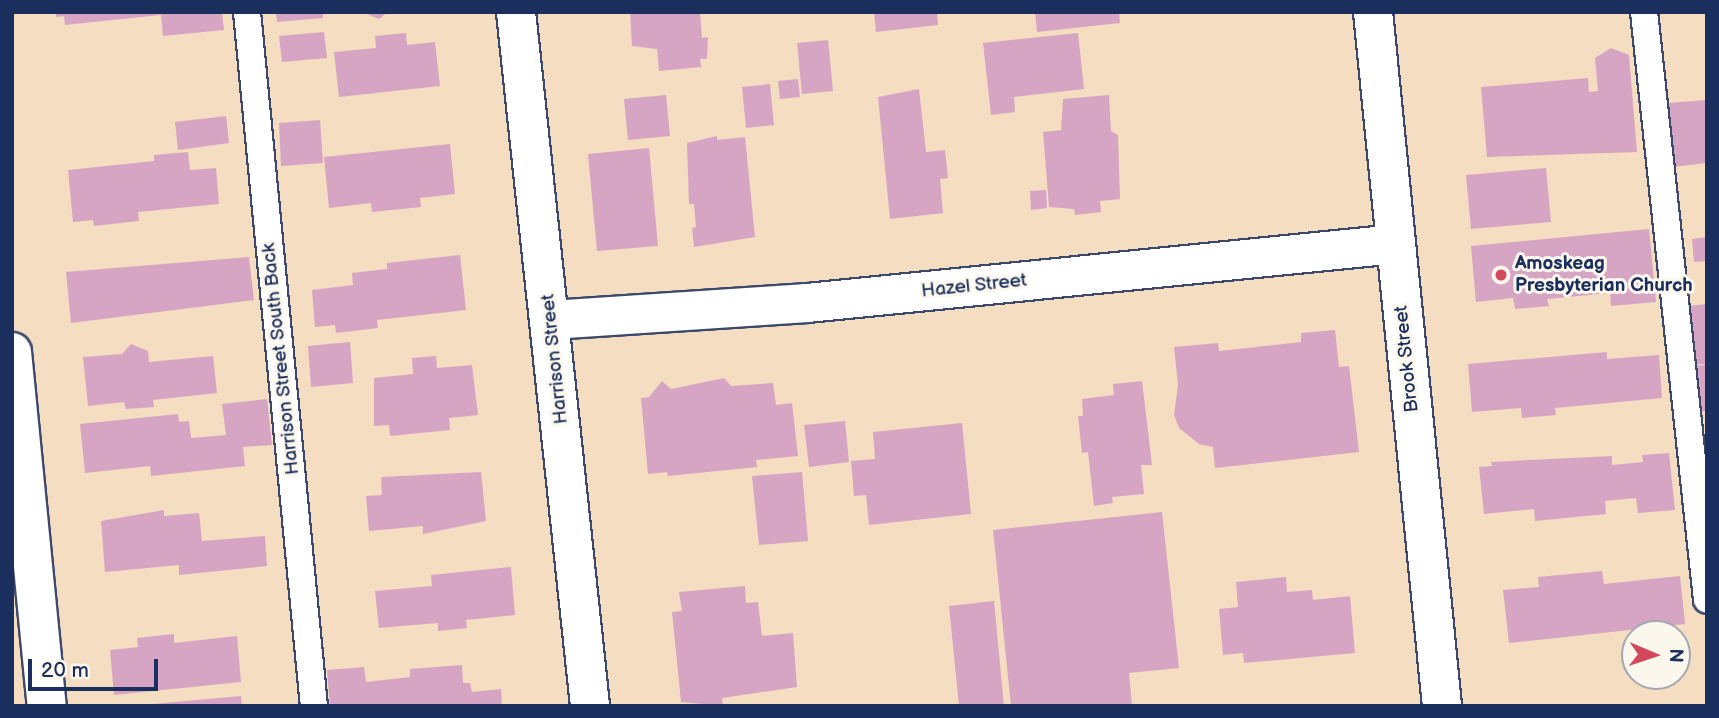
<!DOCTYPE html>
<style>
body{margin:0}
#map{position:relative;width:1719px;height:718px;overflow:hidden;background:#f4ddc0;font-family:"Balsamiq Sans",sans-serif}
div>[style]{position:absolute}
.building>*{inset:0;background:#d6a5c4}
.roads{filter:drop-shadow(2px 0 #3c496d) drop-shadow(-2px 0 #3c496d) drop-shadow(0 2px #3c496d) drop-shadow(0 -2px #3c496d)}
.service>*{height:26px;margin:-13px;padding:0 13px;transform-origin:13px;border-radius:13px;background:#fff}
.minor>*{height:38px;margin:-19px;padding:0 19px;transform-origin:19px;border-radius:19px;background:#fff}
.dots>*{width:19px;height:19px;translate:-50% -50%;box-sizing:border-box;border:4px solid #fbf7ec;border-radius:50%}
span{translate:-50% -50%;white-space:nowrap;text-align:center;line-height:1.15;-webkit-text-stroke:6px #fbf7ec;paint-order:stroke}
.poi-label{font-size:19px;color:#1b2f5e;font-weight:700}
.left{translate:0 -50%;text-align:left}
.street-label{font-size:19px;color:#1b2f5e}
.frame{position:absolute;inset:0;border:14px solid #1b2f5e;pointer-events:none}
.north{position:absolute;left:1621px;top:620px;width:70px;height:70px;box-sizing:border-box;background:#fbf7ec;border:2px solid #a1a7b3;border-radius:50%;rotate:92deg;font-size:19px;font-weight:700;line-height:28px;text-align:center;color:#1b2f5e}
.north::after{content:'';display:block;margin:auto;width:24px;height:32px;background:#d1495b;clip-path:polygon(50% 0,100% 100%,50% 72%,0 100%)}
.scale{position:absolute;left:28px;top:659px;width:130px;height:32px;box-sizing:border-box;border:4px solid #1b2f5e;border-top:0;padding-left:9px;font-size:21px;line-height:24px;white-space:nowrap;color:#1b2f5e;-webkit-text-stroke:5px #fbf7ec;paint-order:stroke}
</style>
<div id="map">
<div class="building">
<i style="clip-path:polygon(56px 12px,222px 12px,224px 30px,163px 36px,161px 15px,65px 25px,64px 16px,56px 17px)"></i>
<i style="clip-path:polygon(276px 12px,323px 12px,323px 18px,277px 22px)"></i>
<i style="clip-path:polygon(362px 12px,388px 12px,379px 19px)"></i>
<i style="clip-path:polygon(630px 12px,700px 12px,702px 38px,708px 37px,707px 59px,700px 59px,701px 67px,659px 71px,657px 49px,632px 46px)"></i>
<i style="clip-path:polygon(874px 12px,937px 12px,938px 25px,876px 32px)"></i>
<i style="clip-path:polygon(1035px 12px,1119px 12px,1120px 23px,1037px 32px)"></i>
<i style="clip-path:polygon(324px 32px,327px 58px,282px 62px,279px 36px)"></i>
<i style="clip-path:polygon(406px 33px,407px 45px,435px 42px,440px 86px,339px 97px,334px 52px,376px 48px,375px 36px)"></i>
<i style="clip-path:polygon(1078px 33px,1084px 89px,1014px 97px,1015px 112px,991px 115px,983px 43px)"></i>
<i style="clip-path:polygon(828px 40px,833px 91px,802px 94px,797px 43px)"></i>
<i style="clip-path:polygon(1611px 48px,1629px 55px,1637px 152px,1487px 157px,1481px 87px,1588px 78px,1589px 92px,1598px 91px,1595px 58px)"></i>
<i style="clip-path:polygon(798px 79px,800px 97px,780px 99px,778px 81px)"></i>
<i style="clip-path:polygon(770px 84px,774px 125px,746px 128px,742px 87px)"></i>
<i style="clip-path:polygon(919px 89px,926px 152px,945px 150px,948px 178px,940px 179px,943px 213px,890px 219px,878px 97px)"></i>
<i style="clip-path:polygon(666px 95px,670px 136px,628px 140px,624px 99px)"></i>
<i style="clip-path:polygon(1109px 95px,1111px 131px,1118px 135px,1120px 199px,1100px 201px,1101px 212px,1075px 215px,1074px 209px,1049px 207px,1043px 132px,1061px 130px,1063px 99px)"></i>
<i style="clip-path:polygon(1707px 100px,1707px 163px,1673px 167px,1668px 103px)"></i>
<i style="clip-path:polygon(226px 116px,229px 143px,178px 150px,175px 122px)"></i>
<i style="clip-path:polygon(320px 120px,323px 163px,281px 166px,279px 123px)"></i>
<i style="clip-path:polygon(717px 136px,717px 140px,745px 137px,755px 237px,694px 247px,692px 228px,696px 227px,694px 204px,689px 204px,687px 143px)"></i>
<i style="clip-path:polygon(450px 144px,455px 194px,420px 198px,421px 207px,372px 212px,371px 203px,329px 208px,324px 157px)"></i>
<i style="clip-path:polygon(649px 148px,658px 246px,597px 251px,588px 154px)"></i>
<i style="clip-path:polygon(188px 152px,190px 170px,216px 168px,219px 204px,138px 212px,139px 221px,94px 226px,93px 220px,73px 222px,68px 170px,154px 161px,154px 155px)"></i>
<i style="clip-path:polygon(1546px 168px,1551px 222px,1471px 229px,1466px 175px)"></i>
<i style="clip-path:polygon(1046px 190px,1047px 208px,1031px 210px,1030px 191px)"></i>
<i style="clip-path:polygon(1649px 229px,1656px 302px,1611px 306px,1610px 293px,1547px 299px,1549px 306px,1515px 309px,1513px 298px,1476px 302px,1471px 246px)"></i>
<i style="clip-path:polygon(1707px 237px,1707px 261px,1694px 262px,1692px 239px)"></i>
<i style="clip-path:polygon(460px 255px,466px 310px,377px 320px,378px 328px,336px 333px,335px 325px,315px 327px,312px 290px,353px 285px,352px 273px,387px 269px,387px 263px)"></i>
<i style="clip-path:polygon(249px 257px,254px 300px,71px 323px,66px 272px)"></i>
<i style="clip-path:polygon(1707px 304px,1707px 364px,1692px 365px,1687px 306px)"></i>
<i style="clip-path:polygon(1335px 330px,1339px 367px,1349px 366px,1359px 452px,1215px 468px,1213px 447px,1199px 444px,1179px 428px,1174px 415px,1178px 385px,1174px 347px,1218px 343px,1219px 351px,1301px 342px,1301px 333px)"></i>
<i style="clip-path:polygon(350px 342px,353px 383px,311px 387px,308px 346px)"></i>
<i style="clip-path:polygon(131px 344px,148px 351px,149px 362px,213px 356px,217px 393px,153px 400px,154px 407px,126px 409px,124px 402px,88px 406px,83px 357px,122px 354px)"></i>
<i style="clip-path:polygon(1607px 352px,1607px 359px,1659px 355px,1662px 398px,1555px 408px,1556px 415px,1522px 418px,1521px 408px,1472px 412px,1468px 364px)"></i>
<i style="clip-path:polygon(436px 356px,437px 368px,472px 365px,478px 415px,449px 418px,450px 430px,390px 436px,389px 425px,374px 426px,374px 378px,413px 374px,412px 358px)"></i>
<i style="clip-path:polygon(1707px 365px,1707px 411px,1697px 412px,1692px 366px)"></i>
<i style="clip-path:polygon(724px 378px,731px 386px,773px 383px,776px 405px,792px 403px,798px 456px,756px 460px,757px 467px,668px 476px,667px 472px,648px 474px,641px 398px,649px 397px,662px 381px,671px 389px)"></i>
<i style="clip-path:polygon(1142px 381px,1152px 465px,1141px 465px,1144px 494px,1112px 497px,1113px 503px,1094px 506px,1088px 452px,1082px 453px,1078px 416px,1083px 416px,1082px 399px,1114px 395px,1113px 384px)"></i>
<i style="clip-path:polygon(267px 399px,272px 445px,243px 447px,245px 466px,151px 476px,150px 466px,85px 473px,80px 424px,178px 414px,179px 422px,189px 421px,191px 438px,226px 435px,222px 404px)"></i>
<i style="clip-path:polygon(845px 421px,849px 462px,809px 467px,804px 425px)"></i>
<i style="clip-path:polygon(962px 423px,971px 514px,869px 525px,866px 495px,854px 496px,851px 461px,875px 459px,873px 432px)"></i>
<i style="clip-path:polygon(1669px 453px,1675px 510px,1638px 513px,1636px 498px,1605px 501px,1606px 514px,1535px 521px,1534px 509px,1484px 514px,1479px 467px,1492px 466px,1491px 462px,1612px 456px,1612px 465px,1643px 462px,1642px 455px)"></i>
<i style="clip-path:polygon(481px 472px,486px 521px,423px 534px,423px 526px,369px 531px,366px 496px,382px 495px,381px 477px)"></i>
<i style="clip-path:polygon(802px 472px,808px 541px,759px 545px,752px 476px)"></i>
<i style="clip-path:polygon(164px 510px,164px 516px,199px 513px,202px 541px,265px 536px,267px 566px,179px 575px,179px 565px,105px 572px,101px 521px)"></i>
<i style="clip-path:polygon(1162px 512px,1179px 668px,1129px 673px,1132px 706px,1011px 706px,993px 530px)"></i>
<i style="clip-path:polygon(511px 567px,515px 615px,466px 620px,467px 628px,438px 631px,438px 623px,379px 628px,375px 591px,432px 586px,431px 575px)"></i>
<i style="clip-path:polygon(1602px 571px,1604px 584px,1680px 576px,1685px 624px,1509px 643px,1503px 590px,1539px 587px,1538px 577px)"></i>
<i style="clip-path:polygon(1286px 577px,1287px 592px,1312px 590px,1313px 600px,1350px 596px,1355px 653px,1244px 663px,1243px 653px,1223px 655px,1219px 609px,1238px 607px,1236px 582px)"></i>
<i style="clip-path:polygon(745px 586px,746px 603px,758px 602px,762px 636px,793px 633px,797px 687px,722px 698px,723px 706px,681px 702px,672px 612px,682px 611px,679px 592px)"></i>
<i style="clip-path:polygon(994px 601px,1004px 706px,959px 706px,949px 606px)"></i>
<i style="clip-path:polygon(174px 634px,174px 643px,237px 636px,241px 682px,114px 695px,110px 650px,138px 647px,137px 638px)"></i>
<i style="clip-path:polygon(462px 665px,463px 683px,470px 683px,472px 692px,501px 689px,502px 706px,330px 706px,327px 670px,364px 667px,366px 682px,410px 677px,410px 669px)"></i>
<i style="clip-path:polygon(241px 696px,242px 706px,153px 706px,153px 704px)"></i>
</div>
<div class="roads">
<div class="service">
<i style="left:247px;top:12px;width:697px;rotate:84.49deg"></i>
<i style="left:1644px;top:12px;width:591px;rotate:83.88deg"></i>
</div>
<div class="minor">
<i style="left:516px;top:12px;width:698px;rotate:83.91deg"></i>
<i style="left:1373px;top:12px;width:697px;rotate:84.32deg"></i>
<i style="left:551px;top:320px;width:257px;rotate:-3.8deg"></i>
<i style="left:807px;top:303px;width:592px;rotate:-5.72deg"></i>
<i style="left:12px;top:352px;width:356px;rotate:84.4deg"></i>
</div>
</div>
<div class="dots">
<i style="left:1501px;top:275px;background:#d1495b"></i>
</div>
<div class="poi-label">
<span class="left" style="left:1515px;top:275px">Amoskeag<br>Presbyterian Church</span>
</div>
<div class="street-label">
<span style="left:974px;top:286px;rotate:-6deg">Hazel Street</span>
<span style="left:281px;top:359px;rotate:-96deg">Harrison Street South Back</span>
<span style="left:555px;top:359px;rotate:-96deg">Harrison Street</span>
<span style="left:1407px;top:359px;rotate:-96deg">Brook Street</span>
</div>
<div class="frame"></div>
<div class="north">N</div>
<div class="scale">20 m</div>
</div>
